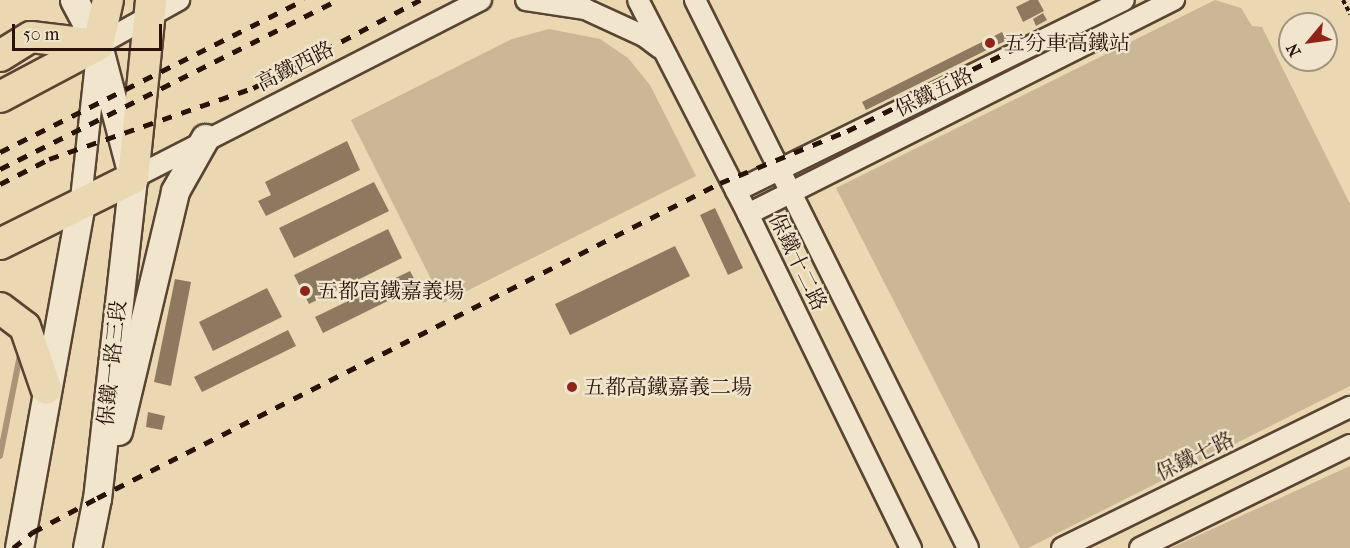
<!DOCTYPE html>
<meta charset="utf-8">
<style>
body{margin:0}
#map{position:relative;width:1350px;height:548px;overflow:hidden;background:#ead8b2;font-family:"IM FELL French Canon","Noto Serif TC",serif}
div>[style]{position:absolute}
.green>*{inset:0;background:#c9b795}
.stream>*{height:6px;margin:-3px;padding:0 3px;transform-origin:3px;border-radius:3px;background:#a89578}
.building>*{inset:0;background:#8d7960}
.path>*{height:4px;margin-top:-2px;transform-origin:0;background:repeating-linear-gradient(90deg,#291307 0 4.5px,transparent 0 7.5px)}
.roads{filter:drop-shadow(2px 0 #594432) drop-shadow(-2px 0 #594432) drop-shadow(0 2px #594432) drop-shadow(0 -2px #594432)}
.street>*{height:20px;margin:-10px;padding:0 10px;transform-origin:10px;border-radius:10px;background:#f1e6cd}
.secondary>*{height:27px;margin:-13.5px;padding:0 13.5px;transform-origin:13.5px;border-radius:13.5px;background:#f1e6cd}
.primary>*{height:30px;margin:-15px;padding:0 15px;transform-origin:15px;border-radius:15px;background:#ead8b2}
.rail>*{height:4.5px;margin-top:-2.25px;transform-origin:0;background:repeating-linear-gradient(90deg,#291307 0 10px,transparent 0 20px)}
.dots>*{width:16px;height:16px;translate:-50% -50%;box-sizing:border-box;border:3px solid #f1e6cd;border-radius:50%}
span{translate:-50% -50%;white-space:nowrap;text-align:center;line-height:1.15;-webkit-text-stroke:4.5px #f1e6cd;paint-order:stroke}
.poi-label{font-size:21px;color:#291307}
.left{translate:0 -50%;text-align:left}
.street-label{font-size:21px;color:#291307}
.north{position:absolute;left:1278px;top:12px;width:60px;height:60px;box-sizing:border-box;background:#f1e6cd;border:2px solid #a1927e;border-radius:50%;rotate:241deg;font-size:16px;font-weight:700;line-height:24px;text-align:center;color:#291307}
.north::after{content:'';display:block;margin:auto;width:21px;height:27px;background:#8f2418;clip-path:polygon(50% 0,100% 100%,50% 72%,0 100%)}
.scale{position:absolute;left:12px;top:24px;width:150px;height:27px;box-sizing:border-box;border:3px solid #291307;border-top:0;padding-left:8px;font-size:18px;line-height:21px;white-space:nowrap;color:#291307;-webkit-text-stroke:4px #f1e6cd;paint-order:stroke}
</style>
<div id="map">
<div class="green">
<i style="clip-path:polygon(1215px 0,1241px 8px,1252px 26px,1262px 27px,1350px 204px,1350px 386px,1028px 548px,1020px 548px,836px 188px)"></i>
<i style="clip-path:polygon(549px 29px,600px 39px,628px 58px,650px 85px,696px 176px,443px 303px,351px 120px,512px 39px)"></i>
<i style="clip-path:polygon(1350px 466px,1350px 548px,1171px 548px)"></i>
</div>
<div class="stream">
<i style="left:0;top:456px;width:108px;rotate:-78.8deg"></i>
</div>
<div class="building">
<i style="clip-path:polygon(1030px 0,1038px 0,1044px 11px,1023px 22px,1016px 7px)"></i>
<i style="clip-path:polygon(1043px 13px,1047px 20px,1036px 26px,1033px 19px)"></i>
<i style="clip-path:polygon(1002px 32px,1007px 40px,866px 110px,862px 102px)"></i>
<i style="clip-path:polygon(347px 141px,360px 170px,266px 216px,258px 201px,271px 195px,265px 182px)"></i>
<i style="clip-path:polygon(374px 182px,389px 211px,294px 258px,279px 228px)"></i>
<i style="clip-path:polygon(715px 208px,743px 268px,728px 275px,700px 215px)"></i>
<i style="clip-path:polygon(388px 229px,402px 258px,309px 304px,294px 275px)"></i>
<i style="clip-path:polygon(675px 246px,690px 276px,570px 335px,555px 304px)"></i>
<i style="clip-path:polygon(410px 271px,418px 286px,323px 333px,315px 317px)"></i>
<i style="clip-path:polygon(175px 279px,191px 282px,171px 386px,154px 382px)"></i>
<i style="clip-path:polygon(267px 288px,282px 317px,213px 351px,199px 322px)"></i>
<i style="clip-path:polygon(288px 330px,296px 346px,202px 392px,194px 377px)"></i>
<i style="clip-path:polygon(148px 412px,165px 416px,162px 430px,146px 427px)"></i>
</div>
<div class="path">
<i style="left:1343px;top:0;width:16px;rotate:63deg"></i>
</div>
<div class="roads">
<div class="street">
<i style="left:526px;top:0;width:60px;rotate:8.7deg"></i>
<i style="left:585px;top:9px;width:65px;rotate:24.6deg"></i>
<i style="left:644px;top:36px;width:20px;rotate:37deg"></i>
<i style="left:638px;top:0;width:241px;rotate:62.8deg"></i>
<i style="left:748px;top:214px;width:372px;rotate:64deg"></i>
<i style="left:695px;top:0;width:612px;rotate:63.52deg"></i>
<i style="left:133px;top:178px;width:391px;rotate:-27.1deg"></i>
<i style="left:736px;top:191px;width:432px;rotate:-26.2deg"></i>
<i style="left:80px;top:208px;width:164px;rotate:-83.7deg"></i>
<i style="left:98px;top:45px;width:93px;rotate:-29.1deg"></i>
<i style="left:748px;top:214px;width:477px;rotate:-26.7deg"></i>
<i style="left:1062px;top:548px;width:321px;rotate:-26.1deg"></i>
<i style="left:1140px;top:548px;width:234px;rotate:-26.1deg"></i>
</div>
<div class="secondary">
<i style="left:74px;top:0;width:51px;rotate:61.9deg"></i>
<i style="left:98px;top:45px;width:138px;rotate:75.3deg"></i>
<i style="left:133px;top:178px;width:322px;rotate:96.4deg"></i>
<i style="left:97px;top:498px;width:51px;rotate:101.3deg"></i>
<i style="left:118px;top:431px;width:247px;rotate:-76.6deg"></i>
<i style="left:175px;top:191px;width:61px;rotate:-60.5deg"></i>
<i style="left:19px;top:548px;width:345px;rotate:-79.8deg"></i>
</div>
<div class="primary">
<i style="left:98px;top:45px;width:46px;rotate:-77.5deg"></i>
<i style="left:0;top:56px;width:36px;rotate:-32deg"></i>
<i style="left:31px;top:37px;width:67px;rotate:6.8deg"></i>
<i style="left:0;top:97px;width:111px;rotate:-28deg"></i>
<i style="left:0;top:244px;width:148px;rotate:-26.4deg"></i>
<i style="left:133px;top:178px;width:179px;rotate:-84.2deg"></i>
<i style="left:0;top:308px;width:31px;rotate:37deg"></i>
<i style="left:25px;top:327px;width:65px;rotate:71deg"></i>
</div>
</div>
<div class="rail">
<i style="left:0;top:152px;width:340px;rotate:-26.6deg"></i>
<i style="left:0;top:169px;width:378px;rotate:-26.6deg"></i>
<i style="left:0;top:184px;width:55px;rotate:-27deg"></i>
<i style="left:49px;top:159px;width:216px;rotate:-19.2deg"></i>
<i style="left:253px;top:88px;width:189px;rotate:-27.8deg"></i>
<i style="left:13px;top:548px;width:26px;rotate:-39deg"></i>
<i style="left:33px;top:532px;width:72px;rotate:-28deg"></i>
<i style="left:97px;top:498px;width:698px;rotate:-26.82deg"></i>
<i style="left:720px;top:183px;width:137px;rotate:-22.3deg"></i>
<i style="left:847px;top:131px;width:213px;rotate:-26.2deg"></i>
</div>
<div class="dots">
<i style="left:990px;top:43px;background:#8f2418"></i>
<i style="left:305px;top:291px;background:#8f2418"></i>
<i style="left:572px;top:387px;background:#8f2418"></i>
</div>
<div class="poi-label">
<span class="left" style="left:1004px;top:43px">五分車高鐵站</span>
<span class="left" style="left:317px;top:291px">五都高鐵嘉義場</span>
<span class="left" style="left:584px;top:387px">五都高鐵嘉義二場</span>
</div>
<div class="street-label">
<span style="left:295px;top:66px;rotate:-27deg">高鐵西路</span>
<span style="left:934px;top:92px;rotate:-26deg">保鐵五路</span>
<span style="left:798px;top:262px;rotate:64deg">保鐵十二路</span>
<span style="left:112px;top:363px;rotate:-84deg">保鐵一路三段</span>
<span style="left:1195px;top:456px;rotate:-26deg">保鐵七路</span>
</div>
<div class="north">N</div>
<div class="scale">50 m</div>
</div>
